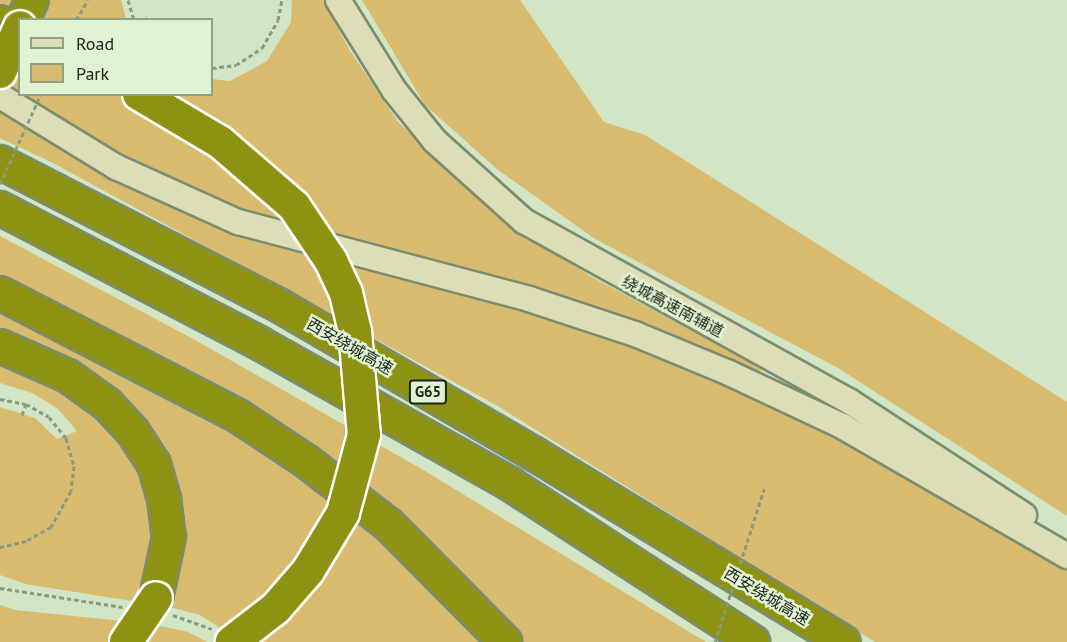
<!DOCTYPE html>
<meta charset="utf-8">
<style>
body{margin:0}
#map{position:relative;width:1067px;height:642px;overflow:hidden;background:#d2e6c6;font-family:"PT Sans","Noto Sans SC",sans-serif}
div>[style]{position:absolute}
.green>*{inset:0;background:#d9bb70}
.path>*{height:3px;margin-top:-1.5px;transform-origin:0;background:repeating-linear-gradient(90deg,#8b9a82 0 4.5px,transparent 0 7.5px)}
.roads{filter:drop-shadow(2px 0 #7a8d6f) drop-shadow(-2px 0 #7a8d6f) drop-shadow(0 2px #7a8d6f) drop-shadow(0 -2px #7a8d6f)}
.secondary>*{height:24px;margin:-12px;padding:0 12px;transform-origin:12px;border-radius:12px;background:#dddeb8}
.highway>*{height:32px;margin:-16px;padding:0 16px;transform-origin:16px;border-radius:16px;background:#8e9212}
.path-bridge>*{height:3px;margin-top:-1.5px;transform-origin:0;background:repeating-linear-gradient(90deg,#8b9a82 0 4.5px,transparent 0 7.5px)}
.bridges{filter:drop-shadow(2px 0 #fff) drop-shadow(-2px 0 #fff) drop-shadow(0 2px #fff) drop-shadow(0 -2px #fff)}
.highway-bridge>*{height:32px;margin:-16px;padding:0 16px;transform-origin:16px;border-radius:16px;background:#8e9212}
span{translate:-50% -50%;white-space:nowrap;text-align:center;line-height:1.15;-webkit-text-stroke:5px #dff3d3;paint-order:stroke}
.shield-label span{padding:2px 4px;background:#dff3d3;border:2px solid;border-radius:4px;-webkit-text-stroke-width:0}
.shield-label{font-size:15px;color:#1d2418;font-weight:700}
.street-label{font-size:16px;color:#1d2418}
.legend{position:absolute;left:18px;top:18px;width:195px;height:78px;box-sizing:border-box;background:#dff3d3;border:2px solid #91a088;margin:0;padding:8px 10px;list-style:none;font-size:18px;color:#1d2418}
.legend li{display:flex;align-items:center;gap:12px;height:30px}
.legend b{width:30px;border:2px solid #91a088}
</style>
<div id="map">
<div class="green">
<i style="clip-path:polygon(0 0,121px 0,126px 19px,20px 20px,20px 94px,212px 94px,212px 79px,230px 81px,267px 61px,291px 22px,292px 0,323px 0,349px 49px,398px 122px,505px 221px,592px 277px,761px 368px,756px 392px,1067px 571px,1067px 642px,875px 642px,496px 405px,53px 163px,0 138px)"></i>
<i style="clip-path:polygon(362px 0,520px 0,604px 122px,645px 135px,1067px 402px,1067px 516px,838px 368px,595px 239px,498px 170px,425px 105px)"></i>
<i style="clip-path:polygon(0 236px,197px 341px,425px 471px,706px 642px,242px 642px,200px 615px,158px 604px,165px 457px,138px 414px,83px 368px,0 329px)"></i>
<i style="clip-path:polygon(0 354px,100px 409px,151px 483px,154px 533px,147px 572px,132px 601px,25px 584px,0 575px,0 407px,35px 418px,57px 439px,77px 431px,57px 408px,32px 393px,0 383px)"></i>
<i style="clip-path:polygon(0 605px,15px 610px,151px 624px,188px 632px,207px 642px,0 642px)"></i>
</div>
<div class="path">
<i style="left:128px;top:0;width:21px;rotate:73deg"></i>
<i style="left:76px;top:20px;width:23px;rotate:-59deg"></i>
<i style="left:144px;top:20px;width:4px;rotate:-34deg"></i>
<i style="left:212px;top:68px;width:24px;rotate:-7deg"></i>
<i style="left:236px;top:65px;width:31px;rotate:-33deg"></i>
<i style="left:262px;top:48px;width:32px;rotate:-60deg"></i>
<i style="left:278px;top:20px;width:20px;rotate:-79deg"></i>
<i style="left:0;top:399px;width:26px;rotate:11deg"></i>
<i style="left:26px;top:404px;width:26px;rotate:29deg"></i>
<i style="left:49px;top:417px;width:27px;rotate:51deg"></i>
<i style="left:66px;top:438px;width:29px;rotate:74deg"></i>
<i style="left:74px;top:466px;width:25px;rotate:97deg"></i>
<i style="left:71px;top:491px;width:41px;rotate:119.1deg"></i>
<i style="left:51px;top:527px;width:29px;rotate:151deg"></i>
<i style="left:26px;top:541px;width:27px;rotate:167deg"></i>
<i style="left:22px;top:415px;width:12px;rotate:-70deg"></i>
<i style="left:0;top:588px;width:124px;rotate:8.8deg"></i>
<i style="left:173px;top:615px;width:41px;rotate:19.7deg"></i>
</div>
<div class="roads">
<div class="secondary">
<i style="left:338px;top:0;width:106px;rotate:58.1deg"></i>
<i style="left:394px;top:90px;width:65px;rotate:51.2deg"></i>
<i style="left:435px;top:141px;width:120px;rotate:42deg"></i>
<i style="left:524px;top:221px;width:372px;rotate:29deg"></i>
<i style="left:849px;top:401px;width:209px;rotate:33.1deg"></i>
<i style="left:0;top:96px;width:136px;rotate:31.5deg"></i>
<i style="left:116px;top:167px;width:134px;rotate:24.3deg"></i>
<i style="left:238px;top:222px;width:301px;rotate:14.8deg"></i>
<i style="left:529px;top:299px;width:112px;rotate:18.3deg"></i>
<i style="left:635px;top:334px;width:102px;rotate:22.5deg"></i>
<i style="left:729px;top:373px;width:125px;rotate:25.1deg"></i>
<i style="left:842px;top:426px;width:260px;rotate:30deg"></i>
</div>
<div class="highway">
<i style="left:23px;top:20px;width:22px;rotate:-66deg"></i>
<i style="left:0;top:22px;width:22px;rotate:27deg"></i>
<i style="left:0;top:162px;width:315px;rotate:27.2deg"></i>
<i style="left:280px;top:306px;width:296px;rotate:30.2deg"></i>
<i style="left:536px;top:455px;width:360px;rotate:31.3deg"></i>
<i style="left:0;top:208px;width:292px;rotate:27.5deg"></i>
<i style="left:259px;top:343px;width:288px;rotate:29.3deg"></i>
<i style="left:510px;top:484px;width:290px;rotate:33deg"></i>
<i style="left:0;top:293px;width:268px;rotate:27.3deg"></i>
<i style="left:238px;top:416px;width:82px;rotate:33.5deg"></i>
<i style="left:306px;top:461px;width:105px;rotate:37.6deg"></i>
<i style="left:389px;top:525px;width:165px;rotate:45.2deg"></i>
<i style="left:0;top:346px;width:74px;rotate:23.8deg"></i>
<i style="left:68px;top:376px;width:48px;rotate:35.7deg"></i>
<i style="left:107px;top:404px;width:38px;rotate:47deg"></i>
<i style="left:133px;top:432px;width:38px;rotate:57deg"></i>
<i style="left:154px;top:464px;width:35px;rotate:74deg"></i>
<i style="left:164px;top:498px;width:39px;rotate:83deg"></i>
<i style="left:169px;top:537px;width:62px;rotate:102deg"></i>
</div>
</div>
<div class="path-bridge">
<i style="left:0;top:184px;width:99px;rotate:-65.5deg"></i>
<i style="left:715px;top:642px;width:161px;rotate:-72.2deg"></i>
</div>
<div class="bridges">
<div class="highway-bridge">
<i style="left:0;top:72px;width:49px;rotate:-66deg"></i>
<i style="left:139px;top:94px;width:94px;rotate:30.7deg"></i>
<i style="left:220px;top:142px;width:98px;rotate:40.9deg"></i>
<i style="left:294px;top:206px;width:66px;rotate:56.1deg"></i>
<i style="left:331px;top:261px;width:35px;rotate:65deg"></i>
<i style="left:346px;top:293px;width:39px;rotate:77deg"></i>
<i style="left:355px;top:331px;width:104px;rotate:85.1deg"></i>
<i style="left:364px;top:435px;width:81px;rotate:105.1deg"></i>
<i style="left:343px;top:513px;width:68px;rotate:121.1deg"></i>
<i style="left:308px;top:571px;width:49px;rotate:130.9deg"></i>
<i style="left:276px;top:608px;width:56px;rotate:142.3deg"></i>
<i style="left:126px;top:642px;width:53px;rotate:-55.7deg"></i>
</div>
</div>
<div class="shield-label">
<span style="left:428px;top:392px">G65</span>
</div>
<div class="street-label">
<span style="left:673px;top:306px;rotate:28deg">绕城高速南辅道</span>
<span style="left:350px;top:346px;rotate:30deg">西安绕城高速</span>
<span style="left:767px;top:596px;rotate:31deg">西安绕城高速</span>
</div>
<ul class="legend">
<li><b style="height:8px;background:#dddeb8"></b>Road</li>
<li><b style="height:16px;background:#d9bb70"></b>Park</li>
</ul>
</div>
